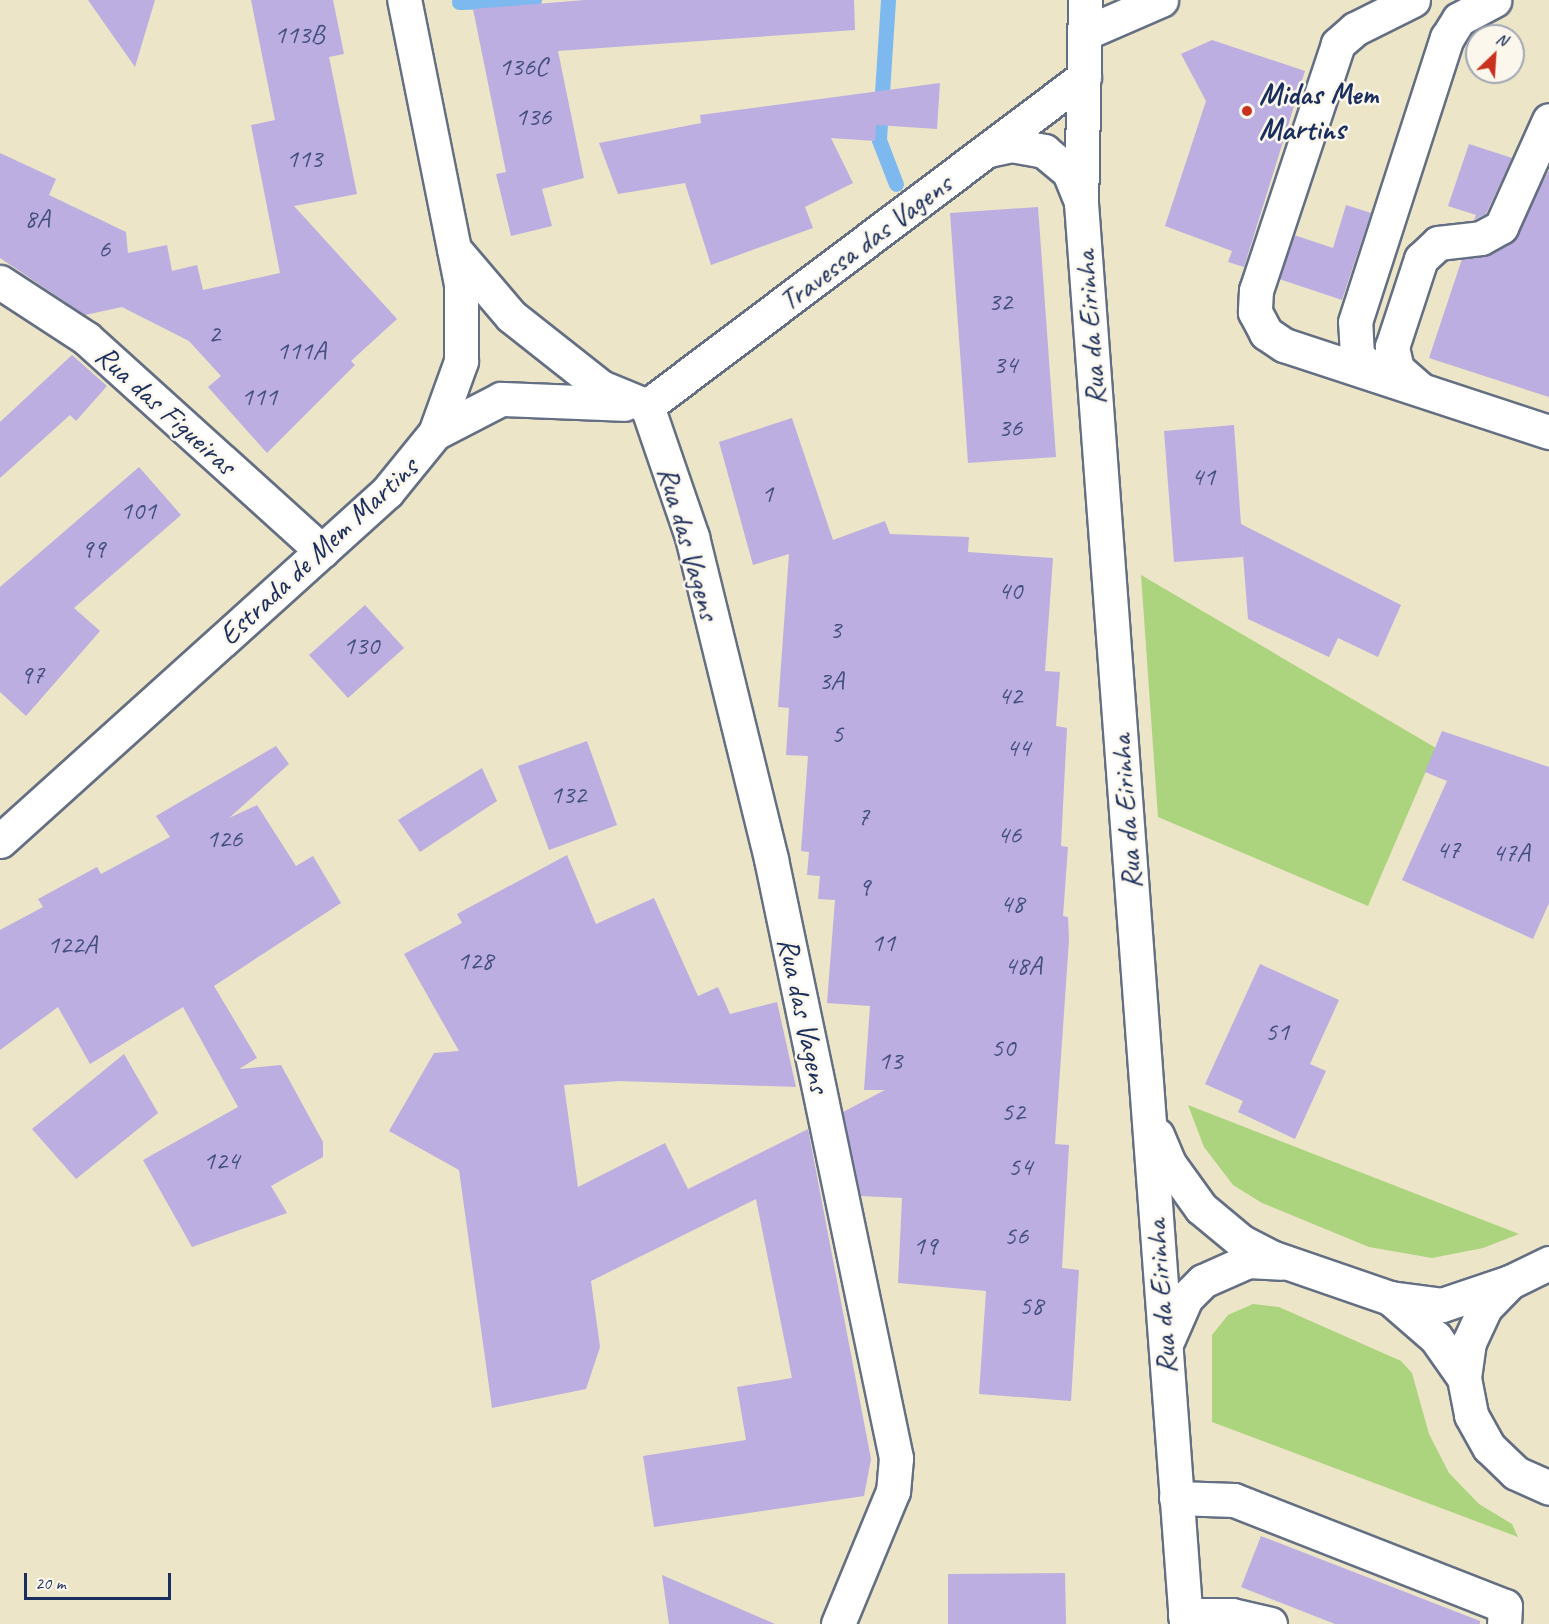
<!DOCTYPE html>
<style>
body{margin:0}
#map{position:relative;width:1549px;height:1624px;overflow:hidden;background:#ece5c7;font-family:Caveat,sans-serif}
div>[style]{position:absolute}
.green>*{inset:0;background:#acd47e}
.stream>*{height:15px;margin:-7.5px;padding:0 7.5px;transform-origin:7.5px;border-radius:7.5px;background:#7db9ef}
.building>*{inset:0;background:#bcaee1}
.roads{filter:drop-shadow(2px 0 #646f83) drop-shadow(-2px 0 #646f83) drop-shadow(0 2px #646f83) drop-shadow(0 -2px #646f83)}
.minor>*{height:33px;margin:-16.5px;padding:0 16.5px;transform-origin:16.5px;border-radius:16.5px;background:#fff}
.dots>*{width:16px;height:16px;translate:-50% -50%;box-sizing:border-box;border:3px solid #fbf7ec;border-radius:50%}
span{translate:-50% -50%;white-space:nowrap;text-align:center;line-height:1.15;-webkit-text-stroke:5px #fbf7ec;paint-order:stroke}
.number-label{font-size:27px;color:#434f7f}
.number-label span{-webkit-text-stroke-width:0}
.poi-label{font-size:30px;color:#1b2f5e;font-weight:700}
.left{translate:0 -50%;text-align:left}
.street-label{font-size:30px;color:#1b2f5e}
.north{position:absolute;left:1465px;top:24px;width:60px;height:60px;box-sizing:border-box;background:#fbf7ec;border:2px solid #a1a7b3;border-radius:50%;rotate:25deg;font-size:16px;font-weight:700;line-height:24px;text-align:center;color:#1b2f5e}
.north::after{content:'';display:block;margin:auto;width:21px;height:27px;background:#c8321e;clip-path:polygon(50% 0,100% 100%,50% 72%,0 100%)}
.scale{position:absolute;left:24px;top:1573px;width:147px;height:27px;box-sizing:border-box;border:3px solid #1b2f5e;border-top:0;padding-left:8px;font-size:18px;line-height:21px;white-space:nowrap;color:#1b2f5e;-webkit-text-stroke:4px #fbf7ec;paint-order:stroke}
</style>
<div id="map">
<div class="green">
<i style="clip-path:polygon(1141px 575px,1436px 748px,1368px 906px,1158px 817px)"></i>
<i style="clip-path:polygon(1188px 1105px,1519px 1234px,1483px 1248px,1432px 1258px,1369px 1247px,1262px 1203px,1233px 1185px,1204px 1147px)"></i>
<i style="clip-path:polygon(1253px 1304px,1279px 1307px,1401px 1361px,1412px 1373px,1429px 1434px,1449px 1473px,1479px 1504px,1512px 1524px,1518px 1537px,1212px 1422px,1212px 1335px,1228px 1315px)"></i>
</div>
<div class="stream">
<i style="left:888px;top:0;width:140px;rotate:93.7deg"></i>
<i style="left:879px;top:140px;width:47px;rotate:68.9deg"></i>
<i style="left:459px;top:2px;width:75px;rotate:-1.5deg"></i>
</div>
<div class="building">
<i style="clip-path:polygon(88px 0,155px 0,135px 67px)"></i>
<i style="clip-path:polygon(251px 0,333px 0,344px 54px,329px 57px,357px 194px,294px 206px,397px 319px,351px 361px,355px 365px,267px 453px,208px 387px,221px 376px,189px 341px,122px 307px,85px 315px,0 258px,0 153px,56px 179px,49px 195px,126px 232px,128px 253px,167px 245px,172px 271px,197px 265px,203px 290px,280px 273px,251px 125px,275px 120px)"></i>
<i style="clip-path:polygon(585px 0,854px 0,855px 30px,558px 51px,584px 178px,542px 189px,552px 226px,511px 236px,496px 174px,506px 172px,473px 9px)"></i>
<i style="clip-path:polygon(1212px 40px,1305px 71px,1244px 267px,1228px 262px,1232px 251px,1165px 226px,1206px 101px,1181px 54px)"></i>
<i style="clip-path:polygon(940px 83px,937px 129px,876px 125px,875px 141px,831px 138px,853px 183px,805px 207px,813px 228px,711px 265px,685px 183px,618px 194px,599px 143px,701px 123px,700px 115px)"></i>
<i style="clip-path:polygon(1469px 144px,1512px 158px,1486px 214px,1474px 220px,1476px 215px,1448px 206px)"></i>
<i style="clip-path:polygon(1549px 170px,1549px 397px,1429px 358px,1462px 259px,1490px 255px,1511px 243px)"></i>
<i style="clip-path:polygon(1346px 205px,1371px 213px,1342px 300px,1279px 279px,1294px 235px,1333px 248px)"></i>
<i style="clip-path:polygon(1038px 207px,1056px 457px,968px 463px,950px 213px)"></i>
<i style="clip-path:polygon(72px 355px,107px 386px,76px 421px,70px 415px,0 478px,0 422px)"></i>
<i style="clip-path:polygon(792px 418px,833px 540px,885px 521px,890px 534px,969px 537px,968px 552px,1053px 558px,1045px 671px,1060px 672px,1056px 726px,1067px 728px,1061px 846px,1068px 847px,1063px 916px,1068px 917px,1069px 940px,1055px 1144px,1069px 1145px,1062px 1268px,1079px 1270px,1071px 1401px,979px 1394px,986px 1291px,898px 1283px,902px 1198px,861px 1196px,843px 1112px,885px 1090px,864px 1090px,870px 1006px,827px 1003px,835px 900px,818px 899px,820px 876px,807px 875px,809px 852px,801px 851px,808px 756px,786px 755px,789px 708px,778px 707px,789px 554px,753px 565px,719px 442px)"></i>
<i style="clip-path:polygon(1234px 425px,1241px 524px,1401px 605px,1378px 657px,1338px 638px,1329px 657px,1248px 619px,1242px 542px,1243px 557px,1174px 562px,1164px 431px)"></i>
<i style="clip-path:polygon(139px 467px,181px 515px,74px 608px,100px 631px,26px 716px,0 692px,0 587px)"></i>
<i style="clip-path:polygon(365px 605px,404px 648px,348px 698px,309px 655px)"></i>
<i style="clip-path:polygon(1442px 731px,1549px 767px,1549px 903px,1533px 939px,1402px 880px,1447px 781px,1425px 772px)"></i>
<i style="clip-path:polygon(587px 741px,617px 825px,549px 850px,518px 766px)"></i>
<i style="clip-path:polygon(276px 746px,289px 764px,229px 818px,257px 805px,296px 866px,313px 856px,341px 903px,214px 986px,257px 1058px,239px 1069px,281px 1065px,323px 1142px,323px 1157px,271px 1186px,287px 1213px,192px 1247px,143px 1160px,238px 1107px,183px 1007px,90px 1064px,58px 1007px,0 1050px,0 930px,43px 907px,38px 899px,97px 867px,101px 874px,170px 837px,156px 816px)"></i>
<i style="clip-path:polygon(482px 768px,497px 801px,420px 852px,398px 820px)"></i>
<i style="clip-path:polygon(567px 855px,596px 924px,654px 898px,698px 996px,718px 987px,730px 1014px,777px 1002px,796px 1087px,620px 1081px,564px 1085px,578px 1187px,665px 1143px,688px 1189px,808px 1129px,871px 1459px,864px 1496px,654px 1527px,643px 1456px,746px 1440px,737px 1387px,792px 1378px,756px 1199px,591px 1281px,600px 1347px,586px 1389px,492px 1408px,459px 1170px,389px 1131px,434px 1053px,459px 1051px,404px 954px,462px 923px,457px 914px)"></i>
<i style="clip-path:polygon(1260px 964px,1339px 1000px,1310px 1064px,1326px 1071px,1295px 1139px,1238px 1112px,1243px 1101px,1205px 1084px)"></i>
<i style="clip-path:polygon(124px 1054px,158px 1113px,76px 1179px,32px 1129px)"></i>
<i style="clip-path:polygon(1261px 1536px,1480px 1621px,1480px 1624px,1335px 1624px,1241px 1587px)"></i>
<i style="clip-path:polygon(1065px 1573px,1066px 1624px,948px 1624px,948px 1574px)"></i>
<i style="clip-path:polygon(662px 1575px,775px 1624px,669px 1624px)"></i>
</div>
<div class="roads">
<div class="minor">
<i style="left:1085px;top:0;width:203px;rotate:91.1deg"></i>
<i style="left:1081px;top:203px;width:1425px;rotate:85.77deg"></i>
<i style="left:1413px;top:0;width:65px;rotate:153.4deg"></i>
<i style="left:1355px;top:29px;width:23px;rotate:139deg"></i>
<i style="left:1338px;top:44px;width:259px;rotate:108.4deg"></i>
<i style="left:1256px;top:290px;width:22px;rotate:93deg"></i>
<i style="left:1255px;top:312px;width:24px;rotate:62deg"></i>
<i style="left:1266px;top:333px;width:22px;rotate:34deg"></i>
<i style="left:1284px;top:345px;width:279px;rotate:18.2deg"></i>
<i style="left:1085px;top:33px;width:83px;rotate:-23.5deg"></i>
<i style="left:988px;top:150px;width:24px;rotate:-12deg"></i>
<i style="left:1011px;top:145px;width:34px;rotate:10deg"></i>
<i style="left:1044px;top:151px;width:33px;rotate:40deg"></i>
<i style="left:1069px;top:172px;width:29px;rotate:68deg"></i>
<i style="left:454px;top:249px;width:88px;rotate:49.6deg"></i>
<i style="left:511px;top:316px;width:115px;rotate:38.3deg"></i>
<i style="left:601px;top:387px;width:50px;rotate:22.4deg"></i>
<i style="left:647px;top:406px;width:139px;rotate:71deg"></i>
<i style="left:692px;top:537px;width:332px;rotate:76.2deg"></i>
<i style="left:771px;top:859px;width:612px;rotate:78.21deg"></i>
<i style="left:896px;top:1458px;width:33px;rotate:95deg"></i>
<i style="left:893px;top:1491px;width:144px;rotate:112.5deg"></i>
<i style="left:0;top:282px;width:103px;rotate:33.1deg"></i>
<i style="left:86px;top:338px;width:318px;rotate:42.1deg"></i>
<i style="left:1381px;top:376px;width:31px;rotate:-140deg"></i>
<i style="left:1357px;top:356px;width:34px;rotate:-93deg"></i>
<i style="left:1355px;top:322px;width:299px;rotate:-72.1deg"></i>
<i style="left:1447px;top:38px;width:22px;rotate:-58deg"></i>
<i style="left:1459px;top:19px;width:40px;rotate:-28deg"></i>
<i style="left:1420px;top:389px;width:30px;rotate:-139deg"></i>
<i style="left:1397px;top:369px;width:23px;rotate:-103deg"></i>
<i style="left:1392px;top:347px;width:93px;rotate:-71.8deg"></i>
<i style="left:1421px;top:259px;width:23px;rotate:-43deg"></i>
<i style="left:1438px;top:243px;width:43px;rotate:-6.6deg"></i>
<i style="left:1481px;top:238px;width:23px;rotate:-29deg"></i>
<i style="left:1501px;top:227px;width:117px;rotate:-65.8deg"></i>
<i style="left:647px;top:406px;width:547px;rotate:-36.97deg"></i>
<i style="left:435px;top:433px;width:74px;rotate:-27.3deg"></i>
<i style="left:501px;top:399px;width:123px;rotate:2.3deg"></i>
<i style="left:0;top:841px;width:521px;rotate:-42.04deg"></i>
<i style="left:387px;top:492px;width:76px;rotate:-50.9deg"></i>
<i style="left:435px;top:433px;width:77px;rotate:-70.1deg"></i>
<i style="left:461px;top:361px;width:77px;rotate:-90deg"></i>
<i style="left:461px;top:284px;width:290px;rotate:-101.3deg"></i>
<i style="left:1157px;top:1135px;width:33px;rotate:67deg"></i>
<i style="left:1170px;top:1165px;width:53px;rotate:54.2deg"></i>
<i style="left:1201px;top:1208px;width:53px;rotate:39.7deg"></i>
<i style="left:1242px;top:1242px;width:36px;rotate:27deg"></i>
<i style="left:1274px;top:1258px;width:123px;rotate:19deg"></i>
<i style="left:1390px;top:1298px;width:52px;rotate:7.7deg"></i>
<i style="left:1442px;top:1305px;width:72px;rotate:-18.7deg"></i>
<i style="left:1549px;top:1263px;width:43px;rotate:154deg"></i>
<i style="left:1510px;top:1282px;width:36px;rotate:134deg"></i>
<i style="left:1485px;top:1308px;width:38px;rotate:115deg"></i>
<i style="left:1469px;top:1342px;width:36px;rotate:98deg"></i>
<i style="left:1464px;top:1378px;width:38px;rotate:79deg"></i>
<i style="left:1471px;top:1415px;width:37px;rotate:61deg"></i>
<i style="left:1489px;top:1447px;width:37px;rotate:44deg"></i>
<i style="left:1516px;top:1473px;width:36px;rotate:24deg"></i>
<i style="left:1390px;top:1298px;width:61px;rotate:41deg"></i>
<i style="left:1436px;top:1338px;width:49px;rotate:55deg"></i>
<i style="left:1168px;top:1339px;width:45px;rotate:-66.3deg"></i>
<i style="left:1186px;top:1298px;width:24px;rotate:-45deg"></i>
<i style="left:1203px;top:1281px;width:49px;rotate:-24deg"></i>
<i style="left:1248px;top:1261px;width:33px;rotate:3deg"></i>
<i style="left:1176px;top:1498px;width:58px;rotate:2deg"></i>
<i style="left:1234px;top:1500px;width:291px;rotate:21.4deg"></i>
<i style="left:1505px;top:1606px;width:18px;rotate:93deg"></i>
<i style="left:1185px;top:1615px;width:47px"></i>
<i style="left:1232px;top:1615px;width:39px;rotate:13deg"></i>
</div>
</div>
<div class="dots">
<i style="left:1247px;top:111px;background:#c8321e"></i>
</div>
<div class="number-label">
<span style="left:299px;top:35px">113B</span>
<span style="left:523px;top:67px">136C</span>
<span style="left:533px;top:117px">136</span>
<span style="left:304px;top:159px">113</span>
<span style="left:37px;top:219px">8A</span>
<span style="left:104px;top:249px">6</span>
<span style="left:1000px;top:302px">32</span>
<span style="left:214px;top:334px">2</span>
<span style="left:301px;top:351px">111A</span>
<span style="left:1005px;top:365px">34</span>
<span style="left:259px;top:397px">111</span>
<span style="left:1010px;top:428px">36</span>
<span style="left:1203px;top:477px">41</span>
<span style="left:767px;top:494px">1</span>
<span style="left:138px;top:511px">101</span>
<span style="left:93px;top:549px">99</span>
<span style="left:1010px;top:591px">40</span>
<span style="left:835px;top:630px">3</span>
<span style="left:361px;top:646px">130</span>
<span style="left:32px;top:675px">97</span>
<span style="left:831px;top:681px">3A</span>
<span style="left:1010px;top:696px">42</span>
<span style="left:837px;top:734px">5</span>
<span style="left:1018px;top:748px">44</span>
<span style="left:568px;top:795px">132</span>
<span style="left:863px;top:817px">7</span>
<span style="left:1009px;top:835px">46</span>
<span style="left:224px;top:839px">126</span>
<span style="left:1448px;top:850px">47</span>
<span style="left:1511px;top:853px">47A</span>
<span style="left:864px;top:887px">9</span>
<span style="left:1012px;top:904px">48</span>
<span style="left:883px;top:943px">11</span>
<span style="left:72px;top:945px">122A</span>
<span style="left:475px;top:961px">128</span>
<span style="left:1023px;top:966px">48A</span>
<span style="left:1277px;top:1032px">51</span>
<span style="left:1003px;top:1048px">50</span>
<span style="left:890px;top:1061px">13</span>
<span style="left:1013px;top:1112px">52</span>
<span style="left:221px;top:1161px">124</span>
<span style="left:1020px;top:1167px">54</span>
<span style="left:1016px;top:1236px">56</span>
<span style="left:925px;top:1246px">19</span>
<span style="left:1031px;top:1306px">58</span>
</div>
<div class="poi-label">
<span class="left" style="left:1259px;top:111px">Midas Mem<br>Martins</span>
</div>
<div class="street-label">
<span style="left:865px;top:242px;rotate:-37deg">Travessa das Vagens</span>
<span style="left:1090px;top:328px;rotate:-94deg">Rua da Eirinha</span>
<span style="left:166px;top:410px;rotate:42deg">Rua das Figueiras</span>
<span style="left:689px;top:543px;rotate:74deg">Rua das Vagens</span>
<span style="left:318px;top:551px;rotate:-43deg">Estrada de Mem Martins</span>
<span style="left:1126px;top:812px;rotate:-94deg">Rua da Eirinha</span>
<span style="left:804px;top:1015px;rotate:78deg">Rua das Vagens</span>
<span style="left:1161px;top:1297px;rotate:-94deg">Rua da Eirinha</span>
</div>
<div class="north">N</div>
<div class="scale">20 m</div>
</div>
